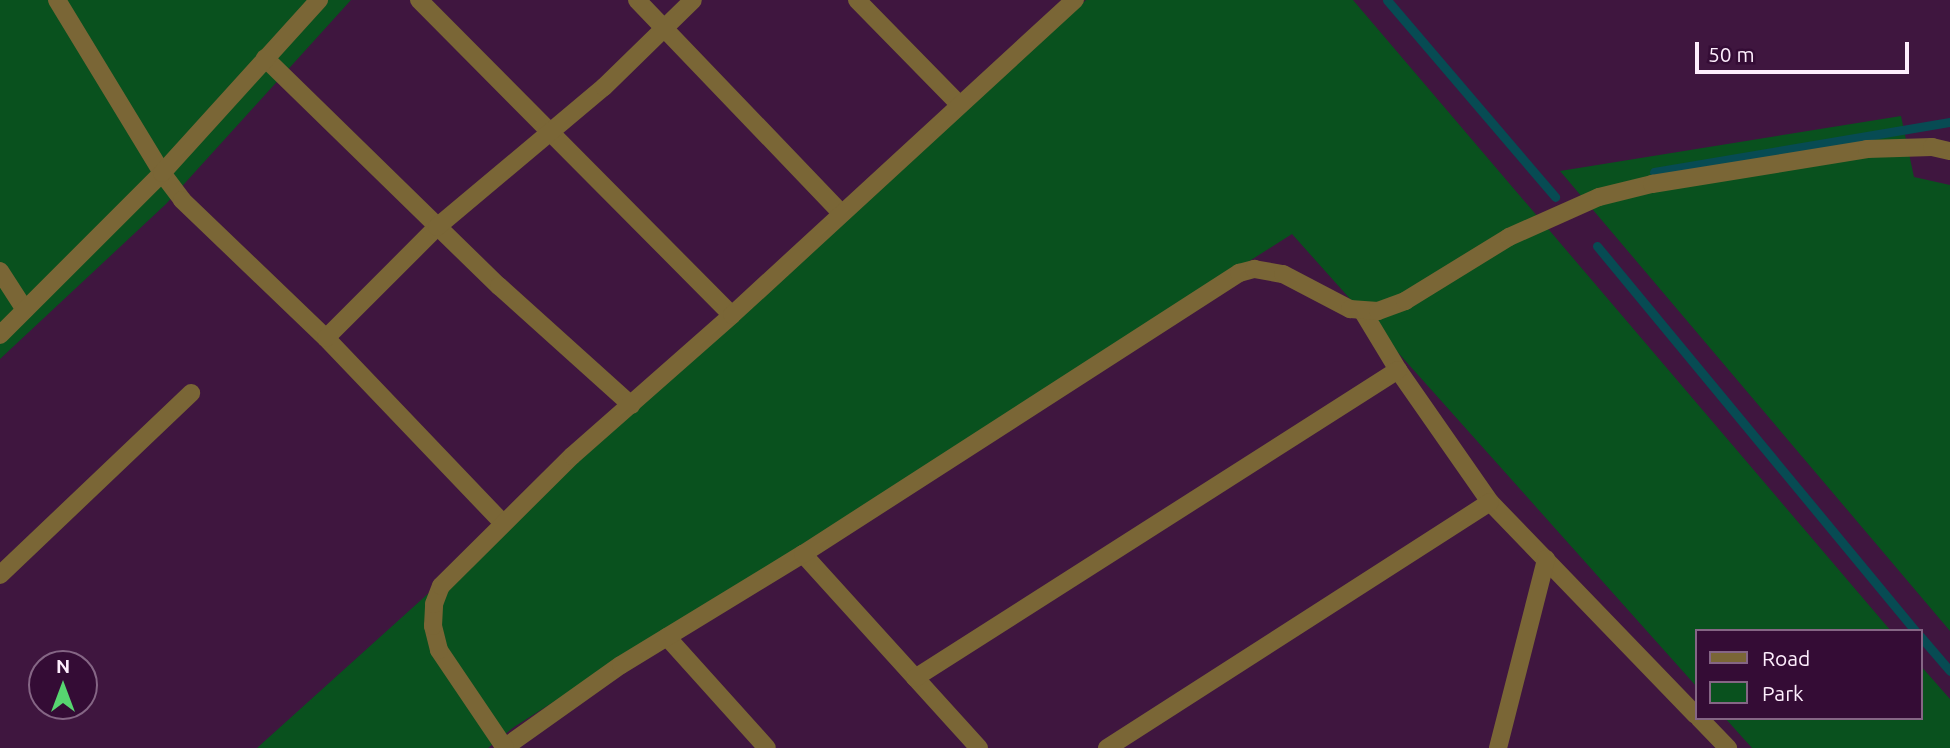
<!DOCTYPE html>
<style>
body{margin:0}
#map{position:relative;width:1950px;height:748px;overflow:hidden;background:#3f163f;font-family:Ubuntu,sans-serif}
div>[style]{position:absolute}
.green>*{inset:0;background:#09511e}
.stream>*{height:9px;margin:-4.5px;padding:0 4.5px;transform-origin:4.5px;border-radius:4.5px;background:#074b53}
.minor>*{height:18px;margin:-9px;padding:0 9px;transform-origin:9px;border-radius:9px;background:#7a6636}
span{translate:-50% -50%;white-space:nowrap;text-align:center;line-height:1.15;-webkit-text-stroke:5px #340c35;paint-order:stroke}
.legend{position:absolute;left:1695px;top:629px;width:228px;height:91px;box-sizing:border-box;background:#340c35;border:2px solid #856685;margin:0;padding:9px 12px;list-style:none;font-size:21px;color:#feeefd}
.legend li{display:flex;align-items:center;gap:14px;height:35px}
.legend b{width:35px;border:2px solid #856685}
.north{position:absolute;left:28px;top:650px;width:70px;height:70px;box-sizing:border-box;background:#340c35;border:2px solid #856685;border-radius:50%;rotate:0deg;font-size:19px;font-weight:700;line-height:28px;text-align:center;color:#feeefd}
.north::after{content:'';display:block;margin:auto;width:24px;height:32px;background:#57d570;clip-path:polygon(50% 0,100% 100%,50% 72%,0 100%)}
.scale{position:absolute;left:1695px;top:42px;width:214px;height:32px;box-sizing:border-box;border:4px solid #feeefd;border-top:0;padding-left:9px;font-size:21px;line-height:24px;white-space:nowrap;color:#feeefd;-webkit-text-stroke:5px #340c35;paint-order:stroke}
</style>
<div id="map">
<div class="green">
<i style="clip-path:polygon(0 0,351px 0,166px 204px,0 359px)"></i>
<i style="clip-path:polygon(1086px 0,1353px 0,1891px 631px,1696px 631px,1696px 686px,1292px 234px,514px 727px,488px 748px,257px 748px)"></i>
<i style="clip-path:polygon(1901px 116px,1914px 177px,1950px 185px,1950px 631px,1560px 171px)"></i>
<i style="clip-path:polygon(1920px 665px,1950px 699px,1950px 748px,1752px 748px,1725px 718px,1920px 718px)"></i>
</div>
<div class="stream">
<i style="left:1387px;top:0;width:259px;rotate:49.5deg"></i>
<i style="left:1654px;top:172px;width:300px;rotate:-9.6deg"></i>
<i style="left:1597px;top:246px;width:500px;rotate:50.4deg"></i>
<i style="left:1920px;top:636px;width:46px;rotate:49.4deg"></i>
</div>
<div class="minor">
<i style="left:57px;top:0;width:202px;rotate:58.7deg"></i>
<i style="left:162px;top:173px;width:34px;rotate:53deg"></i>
<i style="left:182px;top:200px;width:199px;rotate:43.8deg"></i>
<i style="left:326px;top:338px;width:256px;rotate:46.3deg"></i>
<i style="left:419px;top:0;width:444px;rotate:45.2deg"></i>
<i style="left:637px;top:0;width:295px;rotate:46.2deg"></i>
<i style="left:857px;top:0;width:146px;rotate:45.6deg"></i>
<i style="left:265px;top:58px;width:327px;rotate:44.3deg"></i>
<i style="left:499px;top:286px;width:178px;rotate:42deg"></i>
<i style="left:0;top:271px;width:46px;rotate:57.3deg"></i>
<i style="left:1363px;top:312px;width:68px;rotate:58.9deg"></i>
<i style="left:1398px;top:370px;width:161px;rotate:55.1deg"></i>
<i style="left:1490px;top:502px;width:296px;rotate:46deg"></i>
<i style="left:0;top:335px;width:229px;rotate:-45deg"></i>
<i style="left:162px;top:173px;width:234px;rotate:-47.8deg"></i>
<i style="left:326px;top:338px;width:157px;rotate:-45deg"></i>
<i style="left:437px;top:227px;width:218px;rotate:-40deg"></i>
<i style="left:604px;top:87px;width:124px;rotate:-44.3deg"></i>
<i style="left:803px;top:554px;width:262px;rotate:47.8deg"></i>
<i style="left:0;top:575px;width:264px;rotate:-43.6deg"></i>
<i style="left:667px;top:637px;width:149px;rotate:48deg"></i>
<i style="left:915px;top:678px;width:573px;rotate:-32.52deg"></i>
<i style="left:1699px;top:718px;width:42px;rotate:46deg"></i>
<i style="left:504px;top:748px;width:143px;rotate:-35.4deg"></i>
<i style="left:621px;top:665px;width:213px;rotate:-31.4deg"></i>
<i style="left:803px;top:554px;width:519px;rotate:-32.8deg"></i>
<i style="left:1239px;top:273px;width:16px;rotate:-15deg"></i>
<i style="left:1254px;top:269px;width:29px;rotate:10deg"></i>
<i style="left:1283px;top:274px;width:76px;rotate:27.6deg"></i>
<i style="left:1350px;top:309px;width:28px;rotate:4deg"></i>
<i style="left:1378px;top:311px;width:29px;rotate:-20deg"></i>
<i style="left:1405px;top:301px;width:122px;rotate:-31.6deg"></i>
<i style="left:1509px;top:237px;width:98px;rotate:-24deg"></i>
<i style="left:1599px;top:197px;width:55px;rotate:-13.8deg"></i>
<i style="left:1652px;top:184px;width:218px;rotate:-9.2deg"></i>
<i style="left:1867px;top:149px;width:65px;rotate:-1.8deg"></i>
<i style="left:1932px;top:147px;width:18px;rotate:13deg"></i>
<i style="left:505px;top:748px;width:118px;rotate:-124deg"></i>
<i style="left:439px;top:650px;width:25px;rotate:-104deg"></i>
<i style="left:433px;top:626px;width:22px;rotate:-87deg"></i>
<i style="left:434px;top:604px;width:19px;rotate:-69deg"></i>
<i style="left:441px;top:586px;width:185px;rotate:-44.8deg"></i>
<i style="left:572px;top:456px;width:213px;rotate:-41.4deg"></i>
<i style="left:732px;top:315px;width:466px;rotate:-42.6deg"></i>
<i style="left:1107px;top:748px;width:455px;rotate:-32.7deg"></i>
<i style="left:1498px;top:748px;width:195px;rotate:-75.7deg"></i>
</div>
<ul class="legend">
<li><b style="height:9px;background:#7a6636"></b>Road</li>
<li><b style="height:19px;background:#09511e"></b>Park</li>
</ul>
<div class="north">N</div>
<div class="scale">50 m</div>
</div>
